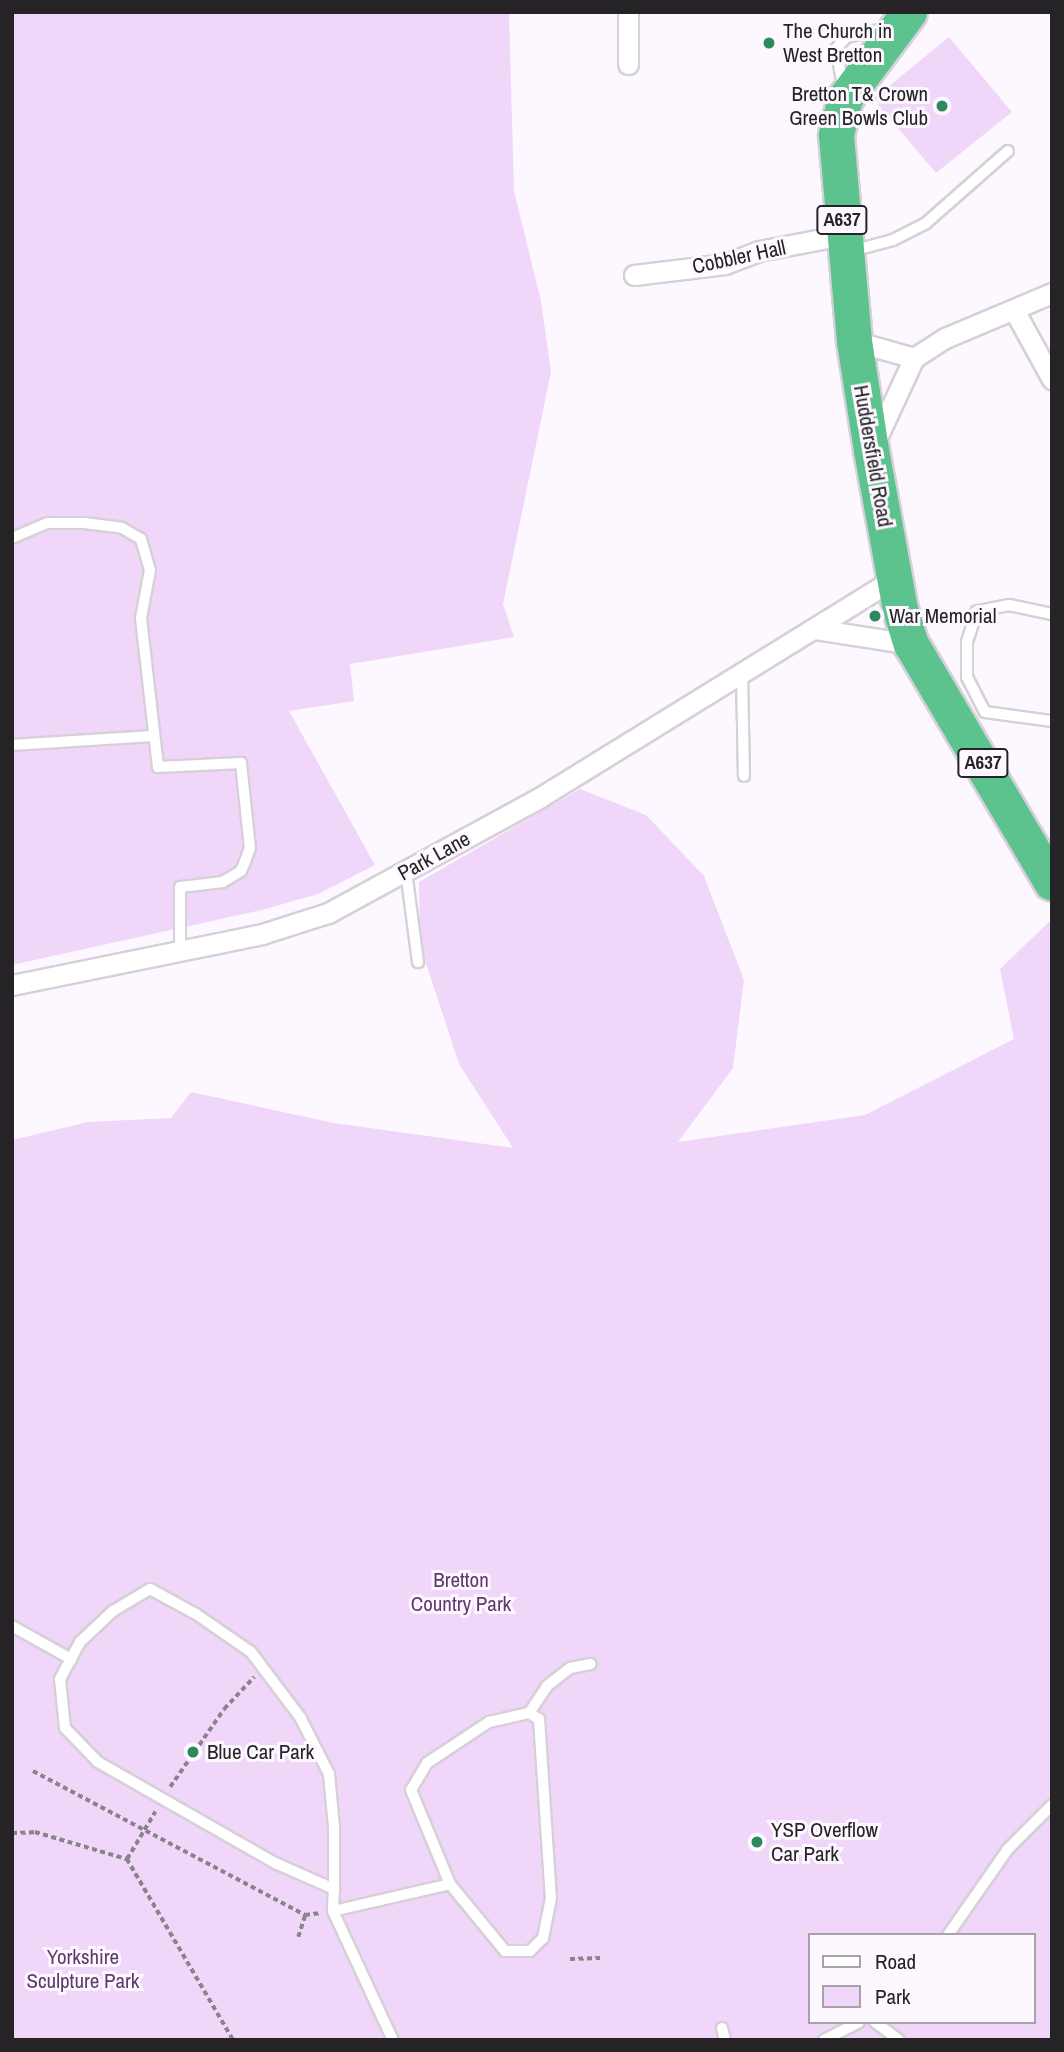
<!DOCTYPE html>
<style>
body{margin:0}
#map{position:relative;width:1064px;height:2052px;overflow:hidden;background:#fdf8ff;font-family:"Archivo Narrow",sans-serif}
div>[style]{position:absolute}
.green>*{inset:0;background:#f0d6f9}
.path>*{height:3.5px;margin-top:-1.75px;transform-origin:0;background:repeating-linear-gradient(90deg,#88858a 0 5px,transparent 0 8.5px)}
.roads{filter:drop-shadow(2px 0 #d6d0d8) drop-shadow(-2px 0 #d6d0d8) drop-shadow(0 2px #d6d0d8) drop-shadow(0 -2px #d6d0d8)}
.lane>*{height:10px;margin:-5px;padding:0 5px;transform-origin:5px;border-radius:5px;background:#fff}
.street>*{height:19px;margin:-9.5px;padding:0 9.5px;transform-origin:9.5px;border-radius:9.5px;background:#fff}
.highway>*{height:35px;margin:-17.5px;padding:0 17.5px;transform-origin:17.5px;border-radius:17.5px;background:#5cc28e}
.dots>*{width:19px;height:19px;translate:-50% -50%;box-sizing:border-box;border:4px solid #fdf8ff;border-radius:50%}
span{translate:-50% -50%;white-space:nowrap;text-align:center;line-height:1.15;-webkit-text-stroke:6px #fdf8ff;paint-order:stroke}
.shield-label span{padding:2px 5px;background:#fdf8ff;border:2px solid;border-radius:5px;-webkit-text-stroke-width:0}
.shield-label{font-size:19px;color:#252326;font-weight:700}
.poi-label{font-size:21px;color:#252326}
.left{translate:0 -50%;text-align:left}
.right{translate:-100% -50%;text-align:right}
.street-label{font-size:21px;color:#252326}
.park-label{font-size:21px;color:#5e3a6a}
.frame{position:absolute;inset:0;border:14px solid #252326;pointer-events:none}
.legend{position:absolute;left:808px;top:1933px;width:228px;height:91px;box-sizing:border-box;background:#fdf8ff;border:2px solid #a7a3a8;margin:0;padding:9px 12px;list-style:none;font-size:21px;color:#252326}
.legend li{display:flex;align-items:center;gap:14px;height:35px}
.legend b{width:35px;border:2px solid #a7a3a8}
</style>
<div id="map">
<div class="green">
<i style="clip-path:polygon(12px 12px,509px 12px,514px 191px,541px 301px,551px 372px,503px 604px,514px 637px,350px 664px,354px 701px,289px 711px,375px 865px,318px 894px,262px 910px,12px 965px)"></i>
<i style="clip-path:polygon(949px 37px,1012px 112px,936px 173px,873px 99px)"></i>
<i style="clip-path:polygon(evenodd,580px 789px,646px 815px,704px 876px,744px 980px,733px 1068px,678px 1142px,865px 1115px,1014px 1039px,1000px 969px,1052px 919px,1052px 2040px,12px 2040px,12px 1140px,88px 1122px,171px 1118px,191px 1092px,334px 1123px,513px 1148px,459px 1064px,420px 945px,419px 882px,580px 789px,810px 1935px,1034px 1935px,1034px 2022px,810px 2022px,810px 1935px)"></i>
</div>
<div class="path">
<i style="left:33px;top:1771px;width:308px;rotate:27.9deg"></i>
<i style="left:170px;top:1787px;width:95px;rotate:-55.3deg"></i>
<i style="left:224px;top:1709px;width:44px;rotate:-46.8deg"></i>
<i style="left:12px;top:1833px;width:23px;rotate:-2deg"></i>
<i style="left:35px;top:1832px;width:96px;rotate:16.4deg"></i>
<i style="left:127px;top:1859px;width:210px;rotate:59.6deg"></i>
<i style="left:127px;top:1859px;width:55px;rotate:-59.2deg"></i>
<i style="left:298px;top:1937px;width:23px;rotate:-72deg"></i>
<i style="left:305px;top:1915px;width:16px;rotate:-7deg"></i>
<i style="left:570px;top:1959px;width:30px;rotate:-2deg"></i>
</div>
<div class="roads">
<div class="lane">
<i style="left:843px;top:87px;width:39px;rotate:-100deg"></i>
<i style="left:836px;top:49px;width:16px;rotate:-50deg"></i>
<i style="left:846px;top:37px;width:40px;rotate:-12deg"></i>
<i style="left:852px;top:251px;width:42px;rotate:-15deg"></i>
<i style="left:893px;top:240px;width:37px;rotate:-27deg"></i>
<i style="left:926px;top:223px;width:109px;rotate:-41.3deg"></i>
<i style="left:12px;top:538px;width:39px;rotate:-23deg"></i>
<i style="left:48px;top:523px;width:36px"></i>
<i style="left:84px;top:523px;width:38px;rotate:7deg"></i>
<i style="left:122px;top:528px;width:22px;rotate:30deg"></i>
<i style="left:141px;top:539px;width:32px;rotate:74deg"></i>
<i style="left:150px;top:570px;width:49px;rotate:100.6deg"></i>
<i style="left:141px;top:618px;width:150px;rotate:83.5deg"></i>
<i style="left:158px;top:767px;width:83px;rotate:-2.8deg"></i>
<i style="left:241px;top:763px;width:85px;rotate:84deg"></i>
<i style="left:250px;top:848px;width:12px;rotate:110deg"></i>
<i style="left:246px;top:859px;width:13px;rotate:113deg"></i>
<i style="left:241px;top:871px;width:21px;rotate:149deg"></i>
<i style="left:223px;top:882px;width:43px;rotate:173.4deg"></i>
<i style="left:180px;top:887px;width:63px;rotate:90deg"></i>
<i style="left:1052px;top:614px;width:44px;rotate:-168.2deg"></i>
<i style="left:1009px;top:605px;width:33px;rotate:169deg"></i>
<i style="left:977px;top:611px;width:33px;rotate:108deg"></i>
<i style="left:967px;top:642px;width:35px;rotate:90deg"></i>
<i style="left:967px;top:677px;width:39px;rotate:63deg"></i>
<i style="left:985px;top:712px;width:68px;rotate:7.7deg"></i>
<i style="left:742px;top:674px;width:102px;rotate:88.9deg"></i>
<i style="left:12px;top:745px;width:140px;rotate:-3.7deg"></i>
<i style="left:406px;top:871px;width:92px;rotate:82.5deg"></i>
<i style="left:12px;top:1626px;width:68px;rotate:29.2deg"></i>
<i style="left:529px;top:1713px;width:12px;rotate:31deg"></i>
<i style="left:539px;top:1719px;width:179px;rotate:86.2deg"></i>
<i style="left:551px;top:1898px;width:41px;rotate:101.3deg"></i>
<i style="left:543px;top:1938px;width:18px;rotate:135deg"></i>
<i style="left:530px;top:1951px;width:25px;rotate:180deg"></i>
<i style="left:505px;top:1951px;width:87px;rotate:-129.4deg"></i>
<i style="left:450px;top:1884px;width:102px;rotate:-112.5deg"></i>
<i style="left:411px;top:1790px;width:31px;rotate:-59deg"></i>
<i style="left:427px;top:1763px;width:74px;rotate:-33.5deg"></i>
<i style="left:489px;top:1722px;width:41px;rotate:-12.7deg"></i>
<i style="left:529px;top:1713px;width:32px;rotate:-56deg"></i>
<i style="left:547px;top:1686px;width:29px;rotate:-38deg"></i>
<i style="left:570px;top:1668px;width:21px;rotate:-11deg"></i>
<i style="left:334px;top:1889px;width:64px;rotate:-156.2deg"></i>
<i style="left:275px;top:1863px;width:204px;rotate:-150.3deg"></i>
<i style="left:98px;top:1762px;width:47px;rotate:-134.1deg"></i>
<i style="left:65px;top:1728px;width:49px;rotate:-95.8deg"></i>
<i style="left:60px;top:1679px;width:42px;rotate:-61.6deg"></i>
<i style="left:80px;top:1642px;width:45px;rotate:-43.2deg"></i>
<i style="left:113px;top:1611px;width:43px;rotate:-30.7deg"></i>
<i style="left:150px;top:1589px;width:52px;rotate:28.5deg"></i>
<i style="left:196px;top:1614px;width:67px;rotate:34.6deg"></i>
<i style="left:251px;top:1652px;width:81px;rotate:53deg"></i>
<i style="left:300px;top:1717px;width:64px;rotate:63deg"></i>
<i style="left:329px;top:1774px;width:53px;rotate:84.6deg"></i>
<i style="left:334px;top:1827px;width:62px;rotate:90deg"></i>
<i style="left:334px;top:1889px;width:22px;rotate:93deg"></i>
<i style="left:333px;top:1911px;width:142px;rotate:65.1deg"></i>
<i style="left:333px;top:1911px;width:120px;rotate:-13deg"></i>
<i style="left:948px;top:1935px;width:105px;rotate:-55.1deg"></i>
<i style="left:1008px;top:1849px;width:62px;rotate:-45deg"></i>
<i style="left:875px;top:2022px;width:30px;rotate:37deg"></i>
<i style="left:722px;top:2028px;width:12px;rotate:76deg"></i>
<i style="left:824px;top:2040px;width:39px;rotate:-27deg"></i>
</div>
<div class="street">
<i style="left:628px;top:12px;width:52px;rotate:90deg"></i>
<i style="left:634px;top:275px;width:92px;rotate:-6.9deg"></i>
<i style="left:725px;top:264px;width:36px;rotate:-21deg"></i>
<i style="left:759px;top:251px;width:86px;rotate:-10.8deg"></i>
<i style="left:1014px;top:310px;width:79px;rotate:61.2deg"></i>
<i style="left:854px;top:341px;width:62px;rotate:15.8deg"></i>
<i style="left:874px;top:444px;width:95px;rotate:-65.1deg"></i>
<i style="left:914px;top:358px;width:37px;rotate:-33deg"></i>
<i style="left:945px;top:338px;width:116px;rotate:-22.8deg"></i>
<i style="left:815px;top:629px;width:97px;rotate:8.9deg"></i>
<i style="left:12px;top:985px;width:255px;rotate:-11.5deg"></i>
<i style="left:262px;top:934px;width:69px;rotate:-17.7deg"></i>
<i style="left:328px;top:913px;width:240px;rotate:-28.6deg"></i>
<i style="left:539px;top:798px;width:418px;rotate:-31.7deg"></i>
</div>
<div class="highway">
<i style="left:909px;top:12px;width:107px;rotate:126.7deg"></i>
<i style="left:845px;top:98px;width:38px;rotate:104deg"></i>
<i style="left:836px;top:135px;width:207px;rotate:85deg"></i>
<i style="left:854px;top:341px;width:110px;rotate:81.1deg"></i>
<i style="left:871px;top:450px;width:162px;rotate:79.7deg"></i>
<i style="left:900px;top:609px;width:37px;rotate:73deg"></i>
<i style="left:911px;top:644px;width:277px;rotate:59.5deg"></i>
</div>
</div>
<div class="dots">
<i style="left:769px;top:43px;background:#2e875d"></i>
<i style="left:942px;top:106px;background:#2e875d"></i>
<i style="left:875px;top:616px;background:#2e875d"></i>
<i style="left:193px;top:1752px;background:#2e875d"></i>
<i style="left:757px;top:1842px;background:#2e875d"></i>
</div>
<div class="shield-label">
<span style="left:842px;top:220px">A637</span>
<span style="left:983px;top:763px">A637</span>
</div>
<div class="poi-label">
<span class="left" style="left:783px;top:43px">The Church in<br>West Bretton</span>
<span class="right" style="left:928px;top:106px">Bretton T&amp; Crown<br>Green Bowls Club</span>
<span class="left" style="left:889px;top:616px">War Memorial</span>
<span class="left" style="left:207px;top:1752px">Blue Car Park</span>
<span class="left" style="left:771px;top:1842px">YSP Overflow<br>Car Park</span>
</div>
<div class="street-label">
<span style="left:739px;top:257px;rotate:-12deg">Cobbler Hall</span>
<span style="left:873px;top:456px;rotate:80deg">Huddersfield Road</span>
<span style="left:434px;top:856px;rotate:-29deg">Park Lane</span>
</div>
<div class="park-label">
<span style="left:461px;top:1592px">Bretton<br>Country Park</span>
<span style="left:83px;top:1969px">Yorkshire<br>Sculpture Park</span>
</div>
<div class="frame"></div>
<ul class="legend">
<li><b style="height:9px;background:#fff"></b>Road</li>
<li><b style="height:19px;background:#f0d6f9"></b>Park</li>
</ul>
</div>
